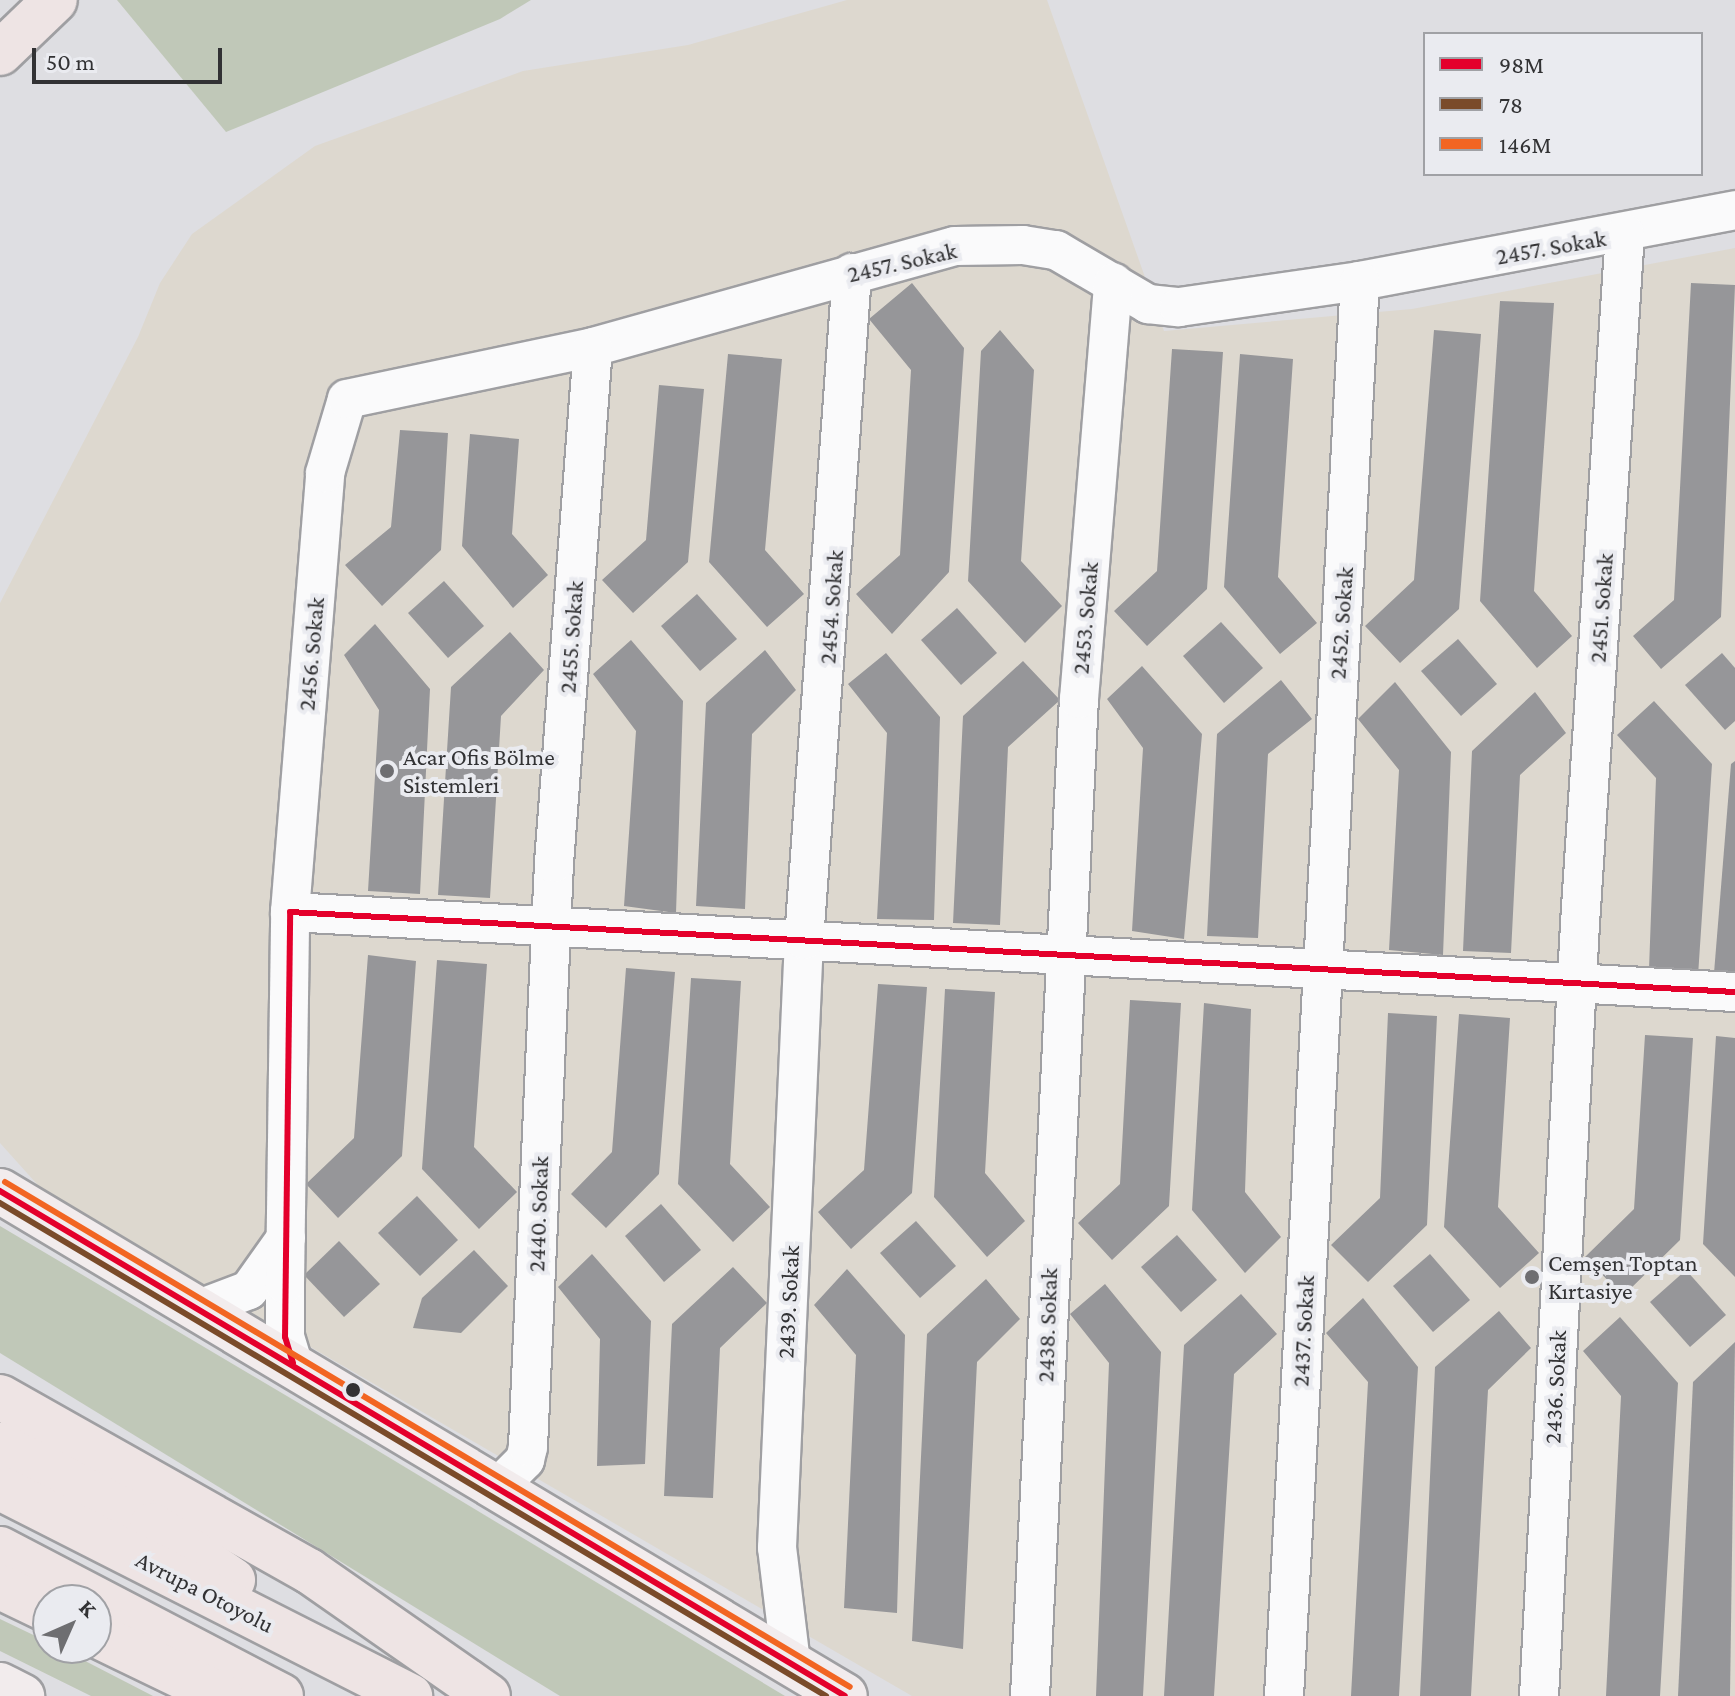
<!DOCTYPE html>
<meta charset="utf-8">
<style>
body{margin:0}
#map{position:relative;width:1735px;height:1696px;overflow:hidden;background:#dedee2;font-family:"Crimson Pro",serif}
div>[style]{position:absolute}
.commercial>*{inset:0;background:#ddd8cf}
.green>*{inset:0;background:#c0c8b8}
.building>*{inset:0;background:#969699}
.roads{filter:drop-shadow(2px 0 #9f9fa2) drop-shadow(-2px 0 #9f9fa2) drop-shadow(0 2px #9f9fa2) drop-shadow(0 -2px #9f9fa2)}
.minor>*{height:38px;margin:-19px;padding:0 19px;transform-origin:19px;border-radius:19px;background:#fafafb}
.major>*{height:44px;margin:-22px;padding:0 22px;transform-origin:22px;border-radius:22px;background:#f2eced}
.highway>*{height:44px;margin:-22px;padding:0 22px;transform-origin:22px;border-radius:22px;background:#eee4e4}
.bus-1>*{height:6px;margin:-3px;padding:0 3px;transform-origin:3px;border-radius:3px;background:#e4002b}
.bus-2>*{height:6px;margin:-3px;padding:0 3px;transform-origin:3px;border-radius:3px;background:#7a4b2a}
.bus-3>*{height:6px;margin:-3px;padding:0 3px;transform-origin:3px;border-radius:3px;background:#f26522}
.dots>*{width:22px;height:22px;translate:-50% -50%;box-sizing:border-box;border:4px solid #eaebf0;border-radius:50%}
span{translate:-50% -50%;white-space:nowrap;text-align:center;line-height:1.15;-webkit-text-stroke:8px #eaebf0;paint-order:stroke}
.street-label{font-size:24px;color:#323234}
.poi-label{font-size:24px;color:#323234}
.left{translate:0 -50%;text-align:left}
.legend{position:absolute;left:1423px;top:32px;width:280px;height:144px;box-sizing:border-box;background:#eaebf0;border:2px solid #a0a1a5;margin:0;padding:10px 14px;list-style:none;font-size:24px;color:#323234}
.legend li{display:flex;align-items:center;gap:16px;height:40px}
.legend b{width:40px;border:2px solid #a0a1a5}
.north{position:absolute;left:32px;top:1584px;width:80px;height:80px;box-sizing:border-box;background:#eaebf0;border:2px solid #a0a1a5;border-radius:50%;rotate:45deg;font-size:22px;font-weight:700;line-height:32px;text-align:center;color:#323234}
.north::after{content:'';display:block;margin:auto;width:28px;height:36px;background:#6e6e71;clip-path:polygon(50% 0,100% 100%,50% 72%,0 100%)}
.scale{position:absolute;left:32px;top:48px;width:190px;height:36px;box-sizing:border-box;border:4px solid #323234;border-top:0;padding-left:10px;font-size:24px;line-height:28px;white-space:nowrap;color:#323234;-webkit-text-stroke:6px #eaebf0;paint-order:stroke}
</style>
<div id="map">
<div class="commercial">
<i style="clip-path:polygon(847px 0,1047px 0,1164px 331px,1412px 309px,1735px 248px,1735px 1696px,912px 1696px,45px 1193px,0 1143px,0 603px,138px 337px,160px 283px,192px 234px,315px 146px,523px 71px,688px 45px)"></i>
</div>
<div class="green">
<i style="clip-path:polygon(117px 0,531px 0,500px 19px,226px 132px)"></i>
<i style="clip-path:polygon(0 1226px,297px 1402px,785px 1696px,560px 1696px,0 1353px)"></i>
<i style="clip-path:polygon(0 1619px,48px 1642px,48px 1648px,60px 1648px,153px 1696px,91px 1696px,0 1651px)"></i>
</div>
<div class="building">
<i style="clip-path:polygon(912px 283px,964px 348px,949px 572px,892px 634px,856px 594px,900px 555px,911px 370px,869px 319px)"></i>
<i style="clip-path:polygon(1691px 283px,1735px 285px,1721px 617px,1661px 669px,1633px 636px,1674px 600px)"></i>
<i style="clip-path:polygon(1500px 301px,1554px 303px,1534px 591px,1572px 636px,1537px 668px,1480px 601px)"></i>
<i style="clip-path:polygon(1000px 330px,1034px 370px,1021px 561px,1062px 606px,1025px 643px,968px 581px,981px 351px)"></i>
<i style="clip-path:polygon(1434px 330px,1481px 334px,1459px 609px,1400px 663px,1365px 626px,1414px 580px)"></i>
<i style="clip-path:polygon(1172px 349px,1223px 352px,1207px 589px,1147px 646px,1114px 611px,1157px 571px)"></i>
<i style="clip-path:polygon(728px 354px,782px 359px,765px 550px,804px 594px,767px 627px,709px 562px)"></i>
<i style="clip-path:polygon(1240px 354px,1293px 359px,1278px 577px,1317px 623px,1280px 654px,1224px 587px)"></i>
<i style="clip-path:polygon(659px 385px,704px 389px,688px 562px,633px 613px,602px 580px,646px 540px)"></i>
<i style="clip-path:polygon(400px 430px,448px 433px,441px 550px,382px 606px,345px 565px,391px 527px)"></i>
<i style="clip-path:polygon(470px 434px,519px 439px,512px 534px,548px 575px,513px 608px,462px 546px)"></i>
<i style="clip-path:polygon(444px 581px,484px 626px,448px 658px,408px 613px)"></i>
<i style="clip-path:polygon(697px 594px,737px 639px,700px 671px,661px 626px)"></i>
<i style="clip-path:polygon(957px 608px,997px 653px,961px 685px,921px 640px)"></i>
<i style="clip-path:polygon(1221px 622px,1263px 668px,1224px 703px,1183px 656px)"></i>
<i style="clip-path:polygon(375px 624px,430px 689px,420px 894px,368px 891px,379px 710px,344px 655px)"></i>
<i style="clip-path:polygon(510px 632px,544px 670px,501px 716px,490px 898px,438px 895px,451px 687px)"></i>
<i style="clip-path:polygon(1458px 639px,1497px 684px,1461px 716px,1421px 671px)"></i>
<i style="clip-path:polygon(631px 640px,683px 701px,676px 913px,624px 906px,636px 731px,593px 674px)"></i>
<i style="clip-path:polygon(765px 650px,796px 690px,752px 734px,745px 909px,696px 906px,706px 703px)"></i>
<i style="clip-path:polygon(886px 653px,940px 717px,934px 920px,877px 919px,887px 733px,848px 684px)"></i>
<i style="clip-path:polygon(1722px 653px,1735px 668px,1735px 721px,1725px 730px,1685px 685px)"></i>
<i style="clip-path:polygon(1023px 661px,1060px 700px,1008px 747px,1000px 925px,953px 923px,963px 716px)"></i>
<i style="clip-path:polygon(1142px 666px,1202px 734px,1184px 939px,1132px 931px,1143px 748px,1107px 699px)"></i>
<i style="clip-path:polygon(1281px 680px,1312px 719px,1268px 754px,1258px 938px,1207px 936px,1217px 734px)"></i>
<i style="clip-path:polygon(1395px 682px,1451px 752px,1443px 955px,1389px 950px,1399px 770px,1358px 719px)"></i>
<i style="clip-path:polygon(1535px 692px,1566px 733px,1520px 775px,1511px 953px,1463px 951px,1472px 751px)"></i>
<i style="clip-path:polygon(1654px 701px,1712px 764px,1698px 976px,1649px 969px,1656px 778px,1617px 735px)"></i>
<i style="clip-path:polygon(1735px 761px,1735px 973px,1714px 973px,1731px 764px)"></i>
<i style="clip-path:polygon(368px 955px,416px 961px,402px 1156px,338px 1218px,306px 1184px,354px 1138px)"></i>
<i style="clip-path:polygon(437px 960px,487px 964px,474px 1147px,517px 1192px,479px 1229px,422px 1169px)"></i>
<i style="clip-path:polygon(626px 968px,675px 972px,659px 1174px,606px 1228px,571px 1194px,612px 1152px)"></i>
<i style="clip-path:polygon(691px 978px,741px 981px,730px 1164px,770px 1207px,733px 1242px,678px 1184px)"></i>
<i style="clip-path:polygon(878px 984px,927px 987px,912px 1193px,851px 1249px,818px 1212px,864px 1170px)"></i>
<i style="clip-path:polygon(945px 989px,995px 992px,985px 1173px,1025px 1221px,987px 1257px,934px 1197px)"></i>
<i style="clip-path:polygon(1130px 1000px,1181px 1003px,1169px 1206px,1112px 1260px,1078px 1223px,1120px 1184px)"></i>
<i style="clip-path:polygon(1204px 1003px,1251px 1009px,1245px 1192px,1281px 1237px,1245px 1273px,1192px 1210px)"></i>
<i style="clip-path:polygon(1388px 1013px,1437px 1016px,1427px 1225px,1368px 1282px,1331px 1245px,1380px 1198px)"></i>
<i style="clip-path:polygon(1459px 1014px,1510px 1018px,1498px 1207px,1539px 1253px,1500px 1288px,1444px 1227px)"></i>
<i style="clip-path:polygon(1645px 1035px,1693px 1038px,1680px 1240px,1623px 1296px,1585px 1257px,1634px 1209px)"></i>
<i style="clip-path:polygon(1716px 1036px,1735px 1038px,1735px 1277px,1703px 1244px)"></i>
<i style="clip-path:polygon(417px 1196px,458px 1240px,420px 1276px,378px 1233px)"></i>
<i style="clip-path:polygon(661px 1204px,701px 1250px,664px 1282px,625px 1236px)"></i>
<i style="clip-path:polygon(916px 1221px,956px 1266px,920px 1298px,880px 1253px)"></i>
<i style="clip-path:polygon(1177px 1235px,1217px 1280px,1181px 1312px,1141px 1267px)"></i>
<i style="clip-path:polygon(339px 1241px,380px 1284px,344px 1317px,304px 1275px)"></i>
<i style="clip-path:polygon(474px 1250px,508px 1286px,461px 1333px,413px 1328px,422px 1298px)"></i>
<i style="clip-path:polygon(592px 1254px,651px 1321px,645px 1464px,597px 1466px,600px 1339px,558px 1287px)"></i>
<i style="clip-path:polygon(1430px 1254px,1470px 1300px,1433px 1332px,1393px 1286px)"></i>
<i style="clip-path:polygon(733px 1267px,767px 1303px,720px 1348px,713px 1498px,664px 1496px,672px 1324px)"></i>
<i style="clip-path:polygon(847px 1269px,905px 1335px,897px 1613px,844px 1608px,856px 1355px,814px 1305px)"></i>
<i style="clip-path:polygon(1686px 1270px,1726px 1315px,1690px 1347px,1650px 1302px)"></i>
<i style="clip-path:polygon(986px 1279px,1020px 1319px,977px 1362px,963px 1649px,912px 1641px,927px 1334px)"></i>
<i style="clip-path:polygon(1105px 1284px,1161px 1352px,1143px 1696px,1096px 1696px,1109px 1363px,1070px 1314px)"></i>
<i style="clip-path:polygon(1241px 1294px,1277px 1334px,1234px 1374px,1214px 1696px,1164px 1696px,1184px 1345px)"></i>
<i style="clip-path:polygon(1363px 1298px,1418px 1367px,1399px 1696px,1351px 1696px,1368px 1382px,1326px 1333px)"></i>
<i style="clip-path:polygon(1499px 1311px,1531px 1348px,1488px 1390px,1471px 1696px,1420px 1696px,1435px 1367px)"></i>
<i style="clip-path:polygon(1620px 1317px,1678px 1383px,1660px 1696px,1606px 1696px,1621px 1396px,1583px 1351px)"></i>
<i style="clip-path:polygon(1735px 1342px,1730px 1696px,1678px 1696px,1693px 1382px)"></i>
</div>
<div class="roads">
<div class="minor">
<i style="left:290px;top:912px;width:1447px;rotate:3.17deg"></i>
<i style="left:199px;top:1309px;width:53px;rotate:-20.8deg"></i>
<i style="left:249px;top:1290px;width:64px;rotate:-54.6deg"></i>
<i style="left:293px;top:1363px;width:27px;rotate:-107deg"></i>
<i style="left:285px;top:1337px;width:53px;rotate:-90deg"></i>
<i style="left:285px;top:1284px;width:372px;rotate:-89.2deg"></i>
<i style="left:290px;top:912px;width:440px;rotate:-85.4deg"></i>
<i style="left:325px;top:473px;width:77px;rotate:-73.4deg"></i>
<i style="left:347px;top:399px;width:251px;rotate:-11.9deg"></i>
<i style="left:593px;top:347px;width:376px;rotate:-15.6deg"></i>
<i style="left:955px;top:246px;width:68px;rotate:-0.8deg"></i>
<i style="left:1023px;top:245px;width:33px;rotate:9deg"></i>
<i style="left:1056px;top:250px;width:107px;rotate:30.4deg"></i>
<i style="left:1148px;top:304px;width:31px;rotate:6deg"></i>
<i style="left:1179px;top:307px;width:183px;rotate:-8.2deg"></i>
<i style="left:1360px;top:281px;width:382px;rotate:-10.7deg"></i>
<i style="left:496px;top:1489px;width:41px;rotate:-45deg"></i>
<i style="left:525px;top:1460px;width:13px;rotate:-77deg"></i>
<i style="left:528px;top:1447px;width:585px;rotate:-87.45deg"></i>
<i style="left:554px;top:863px;width:517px;rotate:-85.68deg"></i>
<i style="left:791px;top:1663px;width:116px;rotate:-96.9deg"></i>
<i style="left:777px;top:1548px;width:609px;rotate:-87.46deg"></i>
<i style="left:804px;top:940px;width:669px;rotate:-85.88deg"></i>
<i style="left:1030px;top:1696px;width:998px;rotate:-87.19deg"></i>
<i style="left:1079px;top:699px;width:418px;rotate:-85.3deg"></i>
<i style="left:1284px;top:1696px;width:1417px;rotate:-86.93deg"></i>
<i style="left:1539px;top:1696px;width:774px;rotate:-86.96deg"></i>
<i style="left:1580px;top:923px;width:691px;rotate:-86.27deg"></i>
</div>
<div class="major">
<i style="left:0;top:1191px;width:984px;rotate:30.86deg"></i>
<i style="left:0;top:1685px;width:25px;rotate:27deg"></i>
</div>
<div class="highway">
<i style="left:0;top:53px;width:76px;rotate:-43.9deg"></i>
<i style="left:0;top:1397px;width:355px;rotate:29.4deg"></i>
<i style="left:309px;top:1571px;width:218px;rotate:34.9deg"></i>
<i style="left:0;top:1445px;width:172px;rotate:27.8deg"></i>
<i style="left:152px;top:1525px;width:98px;rotate:34.2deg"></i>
<i style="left:0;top:1488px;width:460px;rotate:26.9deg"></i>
<i style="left:0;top:1549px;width:317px;rotate:27.6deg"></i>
<i style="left:0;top:1587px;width:53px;rotate:25.6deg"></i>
<i style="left:96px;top:1635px;width:138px;rotate:25.8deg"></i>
</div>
</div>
<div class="bus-1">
<i style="left:0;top:1191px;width:984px;rotate:30.86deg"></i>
<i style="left:293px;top:1363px;width:27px;rotate:-107deg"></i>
<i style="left:285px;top:1337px;width:425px;rotate:-89.3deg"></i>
<i style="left:290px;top:912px;width:1447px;rotate:3.17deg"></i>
</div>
<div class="bus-2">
<i style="left:0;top:1203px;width:962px;rotate:30.83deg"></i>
</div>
<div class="bus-3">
<i style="left:5px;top:1182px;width:984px;rotate:30.86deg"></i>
</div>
<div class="dots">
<i style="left:387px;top:771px;background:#6e6e71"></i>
<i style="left:1532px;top:1277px;background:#6e6e71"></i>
<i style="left:353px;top:1390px;background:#323234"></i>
</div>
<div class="street-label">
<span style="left:1551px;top:247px;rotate:-10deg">2457. Sokak</span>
<span style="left:902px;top:262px;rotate:-13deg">2457. Sokak</span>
<span style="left:831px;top:607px;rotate:-86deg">2454. Sokak</span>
<span style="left:1601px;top:608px;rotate:-86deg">2451. Sokak</span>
<span style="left:1085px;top:618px;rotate:-85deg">2453. Sokak</span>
<span style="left:1341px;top:623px;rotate:-86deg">2452. Sokak</span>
<span style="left:571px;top:637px;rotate:-86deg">2455. Sokak</span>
<span style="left:311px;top:654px;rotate:-85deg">2456. Sokak</span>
<span style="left:538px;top:1214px;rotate:-88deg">2440. Sokak</span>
<span style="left:788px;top:1302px;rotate:-87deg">2439. Sokak</span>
<span style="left:1047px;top:1325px;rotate:-88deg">2438. Sokak</span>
<span style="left:1303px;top:1331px;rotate:-87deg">2437. Sokak</span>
<span style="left:1555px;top:1387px;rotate:-87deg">2436. Sokak</span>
<span style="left:205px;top:1592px;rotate:27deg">Avrupa Otoyolu</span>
</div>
<div class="poi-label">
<span class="left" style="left:403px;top:771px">Acar Ofis Bölme<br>Sistemleri</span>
<span class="left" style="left:1548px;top:1277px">Cemşen Toptan<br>Kırtasiye</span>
</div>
<ul class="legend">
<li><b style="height:10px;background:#e4002b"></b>98M</li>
<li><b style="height:10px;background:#7a4b2a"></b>78</li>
<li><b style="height:10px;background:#f26522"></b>146M</li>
</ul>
<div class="north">K</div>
<div class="scale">50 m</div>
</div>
